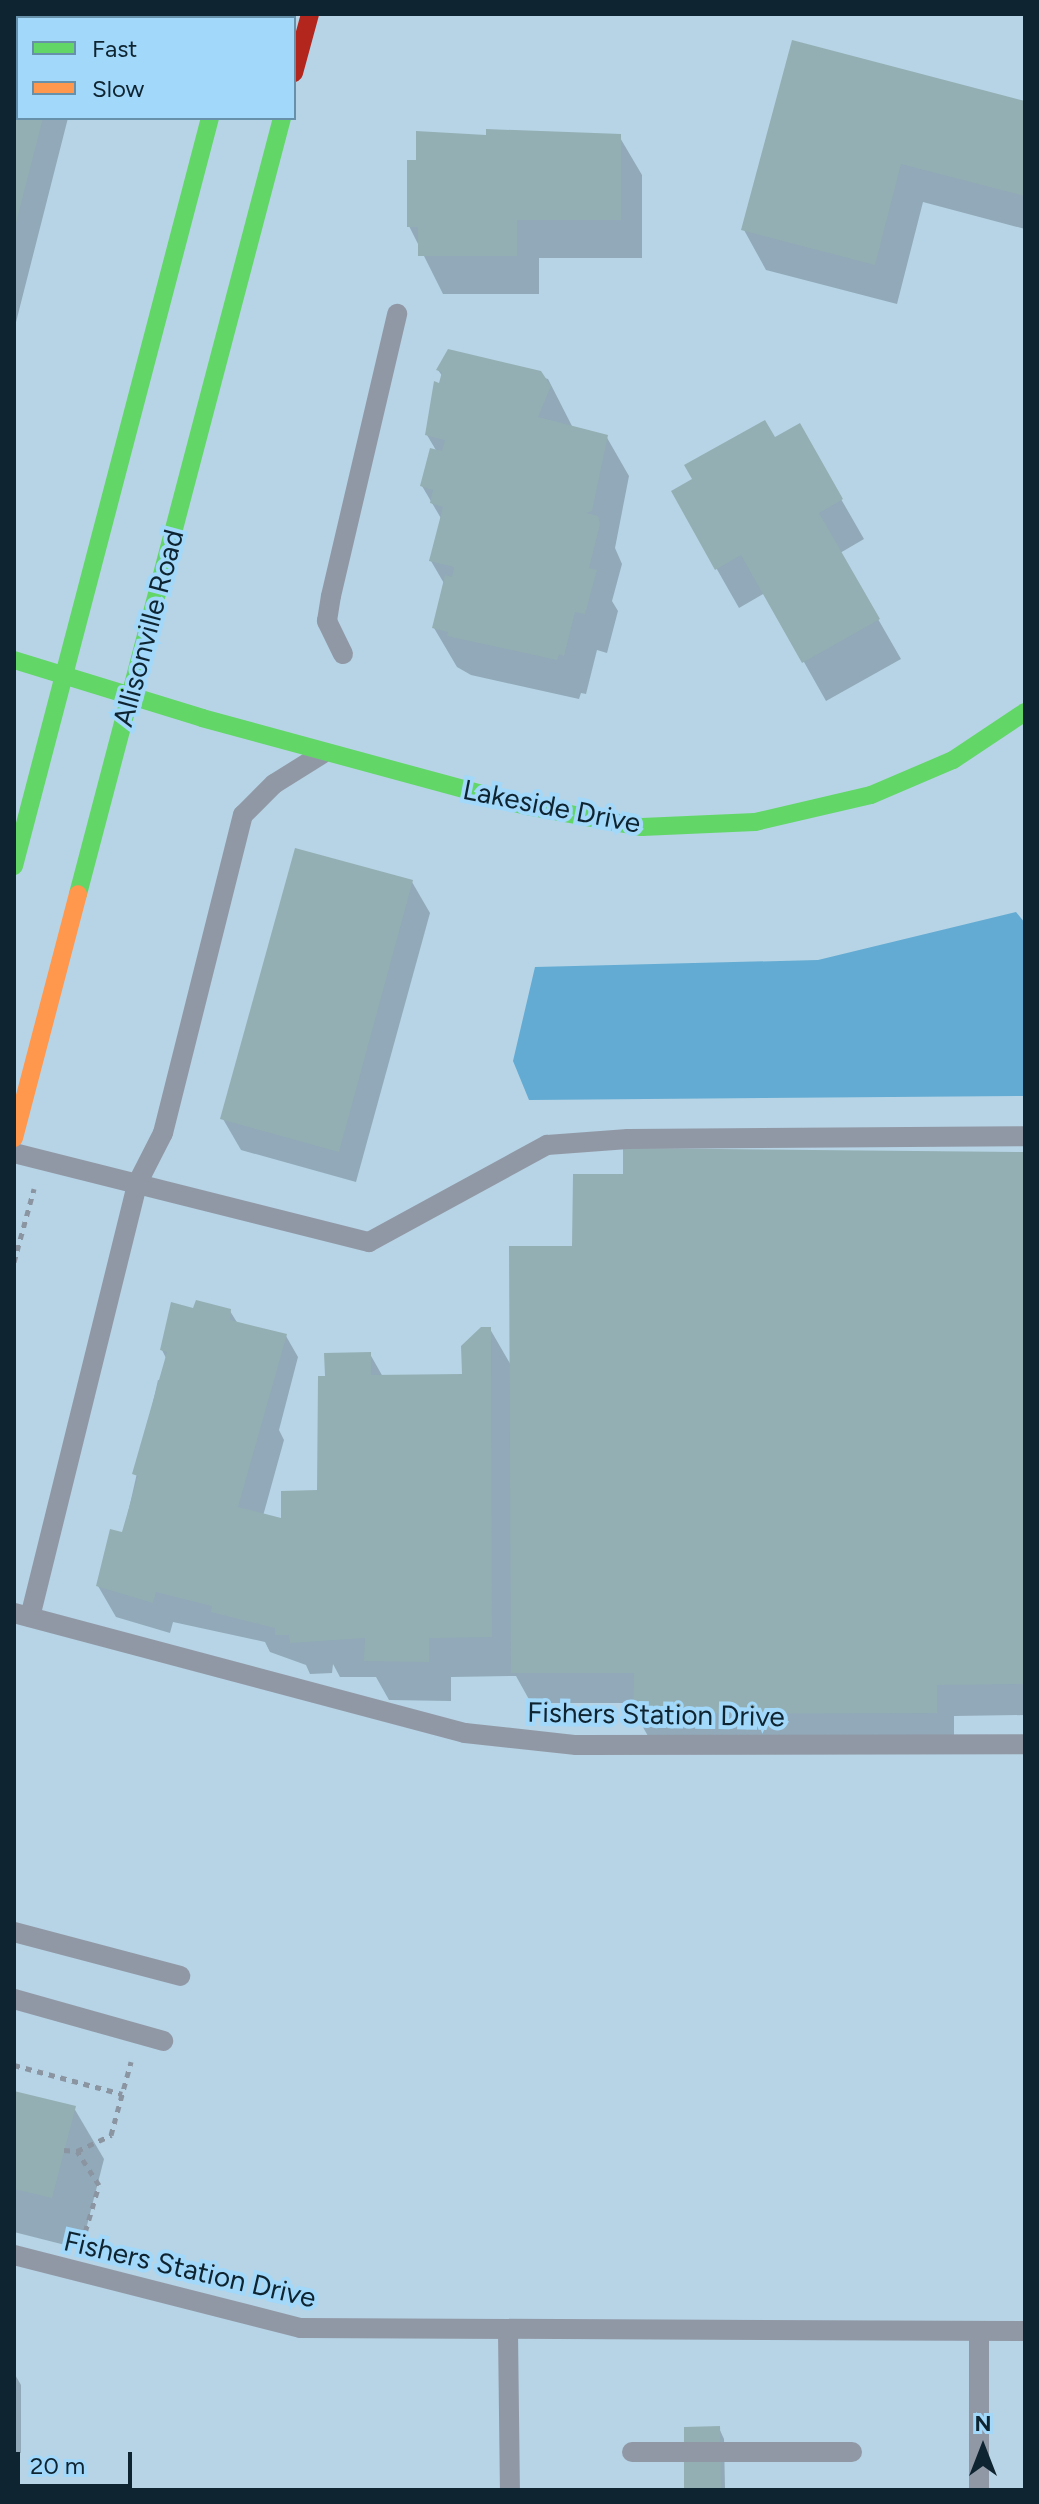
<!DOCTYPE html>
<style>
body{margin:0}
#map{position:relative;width:1039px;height:2504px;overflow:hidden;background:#b6d4e6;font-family:Figtree,sans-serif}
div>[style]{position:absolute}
.water>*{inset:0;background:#63abd2}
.shadow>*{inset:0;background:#0003}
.building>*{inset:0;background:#94afb3}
.path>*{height:5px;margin-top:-2.5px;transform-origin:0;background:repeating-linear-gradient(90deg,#8b95a2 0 6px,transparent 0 12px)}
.lane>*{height:20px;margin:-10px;padding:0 10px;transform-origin:10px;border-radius:10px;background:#9198a5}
.fast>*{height:18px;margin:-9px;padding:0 9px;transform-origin:9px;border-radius:9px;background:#63d668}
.slow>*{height:18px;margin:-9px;padding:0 9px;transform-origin:9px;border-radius:9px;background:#ff974d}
.jam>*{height:18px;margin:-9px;padding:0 9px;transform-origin:9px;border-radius:9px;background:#b3261e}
span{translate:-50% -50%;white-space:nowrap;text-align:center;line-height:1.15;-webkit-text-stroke:8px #a2d8fa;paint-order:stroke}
.street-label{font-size:28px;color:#0f2431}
.frame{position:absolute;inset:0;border:16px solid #0f2431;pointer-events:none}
.legend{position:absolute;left:16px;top:16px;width:280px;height:104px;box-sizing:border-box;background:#a2d8fa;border:2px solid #6790aa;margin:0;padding:10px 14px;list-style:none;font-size:24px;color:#0f2431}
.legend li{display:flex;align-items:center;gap:16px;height:40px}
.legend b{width:40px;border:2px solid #6790aa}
.north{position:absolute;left:943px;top:2408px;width:80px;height:80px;-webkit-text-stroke:6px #a2d8fa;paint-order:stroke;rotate:0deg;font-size:22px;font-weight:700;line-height:32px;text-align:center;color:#0f2431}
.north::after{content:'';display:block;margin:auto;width:28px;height:36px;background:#0f2431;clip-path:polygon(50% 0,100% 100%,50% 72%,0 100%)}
.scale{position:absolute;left:16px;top:2452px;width:116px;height:36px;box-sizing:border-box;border:4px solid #0f2431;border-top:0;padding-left:10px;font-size:24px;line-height:28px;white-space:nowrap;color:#0f2431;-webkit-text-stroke:6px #a2d8fa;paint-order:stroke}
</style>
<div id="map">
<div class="water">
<i style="clip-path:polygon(1016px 912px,1025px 923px,1025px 1096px,529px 1100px,513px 1061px,535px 967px,818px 960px)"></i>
</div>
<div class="shadow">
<i style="clip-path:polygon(14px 14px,94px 14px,18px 18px,18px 118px,68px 118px,14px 330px)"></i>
<i style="clip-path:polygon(1025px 103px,1025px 229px,923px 202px,897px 304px,766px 270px,744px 230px)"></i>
<i style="clip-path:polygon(619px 136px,642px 175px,642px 258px,539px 258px,539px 294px,443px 294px,409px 226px)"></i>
<i style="clip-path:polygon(449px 351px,548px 379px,573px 428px,606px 436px,629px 476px,615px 548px,622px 564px,612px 601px,618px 611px,607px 653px,597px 650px,586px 694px,581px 693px,579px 699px,471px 675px,457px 667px,434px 628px,445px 585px,431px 561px,442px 520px,422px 486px,437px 452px,427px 435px,443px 377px,438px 370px)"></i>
<i style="clip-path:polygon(799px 426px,864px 539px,840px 553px,901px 659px,826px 701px,765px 593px,739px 608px,673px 492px)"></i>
<i style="clip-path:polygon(412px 882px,430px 913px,356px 1182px,241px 1150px,223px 1119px)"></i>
<i style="clip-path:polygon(1025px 1154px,1025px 1715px,954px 1716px,954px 1743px,653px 1745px,635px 1713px,636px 1703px,531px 1703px,516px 1676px,451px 1677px,451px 1701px,389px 1700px,376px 1677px,340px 1677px,333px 1664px,332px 1673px,310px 1674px,306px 1665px,270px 1652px,265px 1642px,173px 1622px,170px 1633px,116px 1617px,98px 1586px,123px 1535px,158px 1380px,165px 1382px,167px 1360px,162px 1350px,195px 1311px,230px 1311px,238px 1324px,286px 1336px,298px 1357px,279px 1430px,284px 1440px,263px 1516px,283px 1521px,319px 1498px,327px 1378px,370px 1354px,383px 1377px,464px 1376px,490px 1329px,512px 1367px,574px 1248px,625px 1176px)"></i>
<i style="clip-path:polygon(14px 2093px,74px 2108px,104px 2159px,81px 2249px,14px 2232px)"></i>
<i style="clip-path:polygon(14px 2373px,21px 2385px,21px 2453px,14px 2453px)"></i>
<i style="clip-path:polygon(719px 2428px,724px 2439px,725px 2490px,686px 2490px)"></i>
</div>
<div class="building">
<i style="clip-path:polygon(14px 14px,69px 14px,18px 18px,18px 118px,43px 118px,15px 227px)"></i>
<i style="clip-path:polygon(792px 40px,1025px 101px,1025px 196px,901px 164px,875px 265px,741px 230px)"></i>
<i style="clip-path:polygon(486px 129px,621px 134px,621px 220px,517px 220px,517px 256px,418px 256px,418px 227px,407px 227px,407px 160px,416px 160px,416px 131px,486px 135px)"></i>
<i style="clip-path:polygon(448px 349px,541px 371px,551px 386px,538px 417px,608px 435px,592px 511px,586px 513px,598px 516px,600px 524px,589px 568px,597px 570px,585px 614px,575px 612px,564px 656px,559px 654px,557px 660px,447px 636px,448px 632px,432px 628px,445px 575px,452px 577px,454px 567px,429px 561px,443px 507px,430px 503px,433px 490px,420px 486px,430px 448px,442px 451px,445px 440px,425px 435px,434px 381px,439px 383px,442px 372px,436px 370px)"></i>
<i style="clip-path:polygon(765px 420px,775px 437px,800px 423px,843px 499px,819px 513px,880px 619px,802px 663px,741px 555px,715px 570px,671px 491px,692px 479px,684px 465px)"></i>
<i style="clip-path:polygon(295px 848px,413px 880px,339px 1152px,220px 1119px)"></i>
<i style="clip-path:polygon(623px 1148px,1025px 1152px,1025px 1684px,937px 1685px,937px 1713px,633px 1714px,634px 1673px,511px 1673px,509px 1246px,572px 1246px,573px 1174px,623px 1174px)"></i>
<i style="clip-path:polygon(196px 1300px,231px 1309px,230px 1320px,287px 1334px,238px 1507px,281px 1518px,281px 1491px,317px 1490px,318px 1376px,325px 1376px,324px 1353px,371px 1352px,371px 1375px,462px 1374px,461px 1346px,481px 1327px,491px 1327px,492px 1637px,429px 1638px,429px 1662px,364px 1661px,365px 1638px,290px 1643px,289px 1635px,275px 1635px,275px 1628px,211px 1612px,212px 1606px,156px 1592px,153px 1603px,96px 1586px,110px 1529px,122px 1532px,138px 1476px,132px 1474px,167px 1352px,160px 1350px,171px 1302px,193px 1308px)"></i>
<i style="clip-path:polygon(14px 2091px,76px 2106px,52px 2198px,14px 2189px)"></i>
<i style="clip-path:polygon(720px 2426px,721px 2490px,684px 2490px,684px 2427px)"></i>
</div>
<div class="path">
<i style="left:14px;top:1262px;width:76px;rotate:-74.7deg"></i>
<i style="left:14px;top:2065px;width:112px;rotate:15deg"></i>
<i style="left:64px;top:2150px;width:13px;rotate:4deg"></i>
<i style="left:82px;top:2243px;width:60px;rotate:-73.7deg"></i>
<i style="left:99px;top:2185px;width:40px;rotate:-122.9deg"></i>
<i style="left:77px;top:2151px;width:38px;rotate:-25deg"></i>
<i style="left:111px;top:2135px;width:76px;rotate:-74.7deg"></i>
</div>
<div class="lane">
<i style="left:343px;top:654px;width:37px;rotate:-116deg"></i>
<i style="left:327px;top:621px;width:25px;rotate:-81deg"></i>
<i style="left:331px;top:596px;width:290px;rotate:-76.8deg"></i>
<i style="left:14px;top:1153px;width:366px;rotate:14.1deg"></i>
<i style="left:369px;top:1242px;width:203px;rotate:-28.6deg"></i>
<i style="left:547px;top:1145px;width:81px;rotate:-4.2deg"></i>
<i style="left:628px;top:1139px;width:397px;rotate:-0.4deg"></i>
<i style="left:14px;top:1613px;width:467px;rotate:14.9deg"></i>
<i style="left:465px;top:1733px;width:112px;rotate:6.2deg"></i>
<i style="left:576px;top:1745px;width:449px;rotate:-0.1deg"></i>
<i style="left:30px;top:1617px;width:446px;rotate:-76.1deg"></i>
<i style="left:137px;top:1184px;width:57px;rotate:-63deg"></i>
<i style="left:163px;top:1133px;width:328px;rotate:-75.9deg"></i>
<i style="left:243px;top:815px;width:44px;rotate:-45deg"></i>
<i style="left:274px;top:784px;width:57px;rotate:-32deg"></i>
<i style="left:14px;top:1932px;width:172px;rotate:14.8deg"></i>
<i style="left:14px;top:1999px;width:155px;rotate:15.7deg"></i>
<i style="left:14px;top:2255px;width:295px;rotate:14.3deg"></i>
<i style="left:300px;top:2328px;width:725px;rotate:0.24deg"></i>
<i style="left:979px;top:2331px;width:159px;rotate:90deg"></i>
<i style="left:508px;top:2332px;width:158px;rotate:89.3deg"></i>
<i style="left:632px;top:2452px;width:220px"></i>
</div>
<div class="fast">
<i style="left:236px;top:18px;width:4px;rotate:-76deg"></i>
<i style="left:14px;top:660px;width:197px;rotate:17.1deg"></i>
<i style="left:202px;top:718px;width:336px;rotate:15.2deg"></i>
<i style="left:526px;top:806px;width:118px;rotate:10.3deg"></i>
<i style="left:642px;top:827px;width:113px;rotate:-2.5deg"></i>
<i style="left:755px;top:822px;width:119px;rotate:-13.1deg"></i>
<i style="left:871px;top:795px;width:89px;rotate:-23.1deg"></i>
<i style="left:953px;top:760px;width:87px;rotate:-33.7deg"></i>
<i style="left:14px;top:866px;width:773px;rotate:-75.32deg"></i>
<i style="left:78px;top:894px;width:802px;rotate:-75.27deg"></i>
</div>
<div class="slow">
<i style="left:14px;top:1138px;width:252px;rotate:-75.3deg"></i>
</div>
<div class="jam">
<i style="left:294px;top:73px;width:61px;rotate:-74.8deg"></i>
</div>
<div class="street-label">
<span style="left:148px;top:628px;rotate:-75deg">Allisonville Road</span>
<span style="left:552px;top:806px;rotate:11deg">Lakeside Drive</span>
<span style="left:656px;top:1714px;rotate:1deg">Fishers Station Drive</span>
<span style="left:190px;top:2269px;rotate:13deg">Fishers Station Drive</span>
</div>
<div class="frame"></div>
<ul class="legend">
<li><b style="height:10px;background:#63d668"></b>Fast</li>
<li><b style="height:10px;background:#ff974d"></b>Slow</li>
</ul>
<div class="north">N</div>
<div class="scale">20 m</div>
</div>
